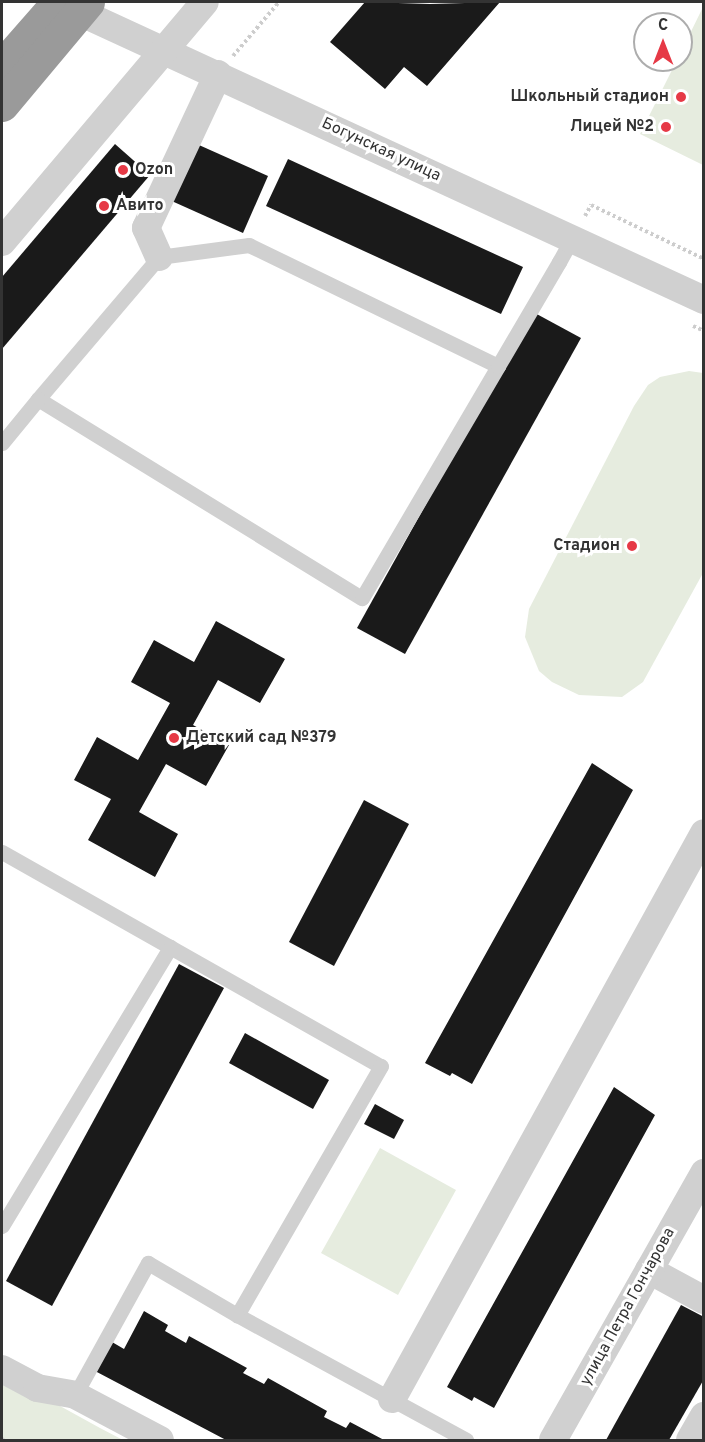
<!DOCTYPE html>
<meta charset="utf-8">
<style>
body{margin:0}
#map{position:relative;width:705px;height:1442px;overflow:hidden;background:#fff;font-family:Overpass,sans-serif}
div>[style]{position:absolute}
.green>*{inset:0;background:#e6ecdf}
.building>*{inset:0;background:#1a1a1a}
.path>*{height:4px;margin-top:-2px;transform-origin:0;background:repeating-linear-gradient(90deg,#cdcdcd 0 3px,transparent 0 6px)}
.lane>*{height:15px;margin:-7.5px;padding:0 7.5px;transform-origin:7.5px;border-radius:7.5px;background:#d0d0d0}
.street>*{height:28px;margin:-14px;padding:0 14px;transform-origin:14px;border-radius:14px;background:#d0d0d0}
.highway>*{height:33px;margin:-16.5px;padding:0 16.5px;transform-origin:16.5px;border-radius:16.5px;background:#9a9a9a}
.dots>*{width:16px;height:16px;translate:-50% -50%;box-sizing:border-box;border:3px solid #fff;border-radius:50%}
span{translate:-50% -50%;white-space:nowrap;text-align:center;line-height:1.15;-webkit-text-stroke:6px #fff;paint-order:stroke}
.poi-label{font-size:16px;color:#333;font-weight:700}
.right{translate:-100% -50%;text-align:right}
.left{translate:0 -50%;text-align:left}
.street-label{font-size:16px;color:#333}
.frame{position:absolute;inset:0;border:3px solid #333;pointer-events:none}
.north{position:absolute;left:633px;top:12px;width:60px;height:60px;box-sizing:border-box;background:#fff;border:2px solid #adadad;border-radius:50%;rotate:0deg;font-size:16px;font-weight:700;line-height:24px;text-align:center;color:#333}
.north::after{content:'';display:block;margin:auto;width:21px;height:27px;background:#e63946;clip-path:polygon(50% 0,100% 100%,50% 72%,0 100%)}
</style>
<div id="map">
<div class="green">
<i style="clip-path:polygon(703px 7px,703px 165px,640px 134px,677px 60px,681px 60px,681px 52px)"></i>
<i style="clip-path:polygon(689px 371px,703px 373px,703px 573px,643px 682px,622px 697px,579px 695px,552px 682px,539px 671px,525px 637px,529px 609px,634px 406px,648px 385px,660px 377px)"></i>
<i style="clip-path:polygon(380px 1148px,456px 1190px,398px 1295px,321px 1253px)"></i>
<i style="clip-path:polygon(2px 1374px,100px 1428px,123px 1440px,2px 1440px)"></i>
</div>
<div class="building">
<i style="clip-path:polygon(365px 2px,430px 4px,500px 2px,427px 86px,404px 67px,385px 89px,330px 42px)"></i>
<i style="clip-path:polygon(190px 141px,268px 176px,243px 233px,165px 198px)"></i>
<i style="clip-path:polygon(115px 144px,150px 175px,2px 349px,2px 277px)"></i>
<i style="clip-path:polygon(288px 159px,523px 267px,501px 314px,266px 206px)"></i>
<i style="clip-path:polygon(533px 312px,581px 338px,405px 654px,357px 628px)"></i>
<i style="clip-path:polygon(216px 621px,285px 659px,260px 703px,218px 680px,193px 725px,229px 745px,206px 786px,166px 764px,139px 812px,178px 834px,155px 877px,88px 840px,111px 799px,74px 780px,97px 737px,138px 760px,170px 703px,131px 682px,154px 640px,194px 662px)"></i>
<i style="clip-path:polygon(592px 763px,633px 790px,472px 1084px,452px 1073px,450px 1076px,425px 1063px)"></i>
<i style="clip-path:polygon(364px 800px,409px 824px,334px 966px,289px 942px)"></i>
<i style="clip-path:polygon(179px 964px,224px 988px,52px 1306px,6px 1281px)"></i>
<i style="clip-path:polygon(245px 1033px,329px 1080px,313px 1109px,229px 1063px)"></i>
<i style="clip-path:polygon(614px 1087px,655px 1115px,494px 1408px,474px 1397px,472px 1401px,447px 1387px)"></i>
<i style="clip-path:polygon(375px 1104px,404px 1120px,394px 1139px,364px 1124px)"></i>
<i style="clip-path:polygon(681px 1305px,704px 1317px,704px 1379px,669px 1440px,606px 1440px)"></i>
<i style="clip-path:polygon(144px 1311px,168px 1325px,165px 1331px,186px 1343px,189px 1336px,247px 1368px,243px 1373px,264px 1384px,268px 1378px,327px 1411px,324px 1417px,346px 1428px,350px 1422px,384px 1440px,226px 1440px,95px 1371px,112px 1342px,124px 1349px)"></i>
</div>
<div class="path">
<i style="left:233px;top:56px;width:71px;rotate:-49.6deg"></i>
<i style="left:585px;top:216px;width:13px;rotate:-61deg"></i>
<i style="left:591px;top:205px;width:125px;rotate:25.5deg"></i>
<i style="left:693px;top:326px;width:12px;rotate:24deg"></i>
<i style="left:2px;top:1439px;width:2px;rotate:27deg"></i>
</div>
<div class="lane">
<i style="left:498px;top:366px;width:277px;rotate:-154.1deg"></i>
<i style="left:249px;top:245px;width:91px;rotate:172.4deg"></i>
<i style="left:159px;top:257px;width:187px;rotate:130.4deg"></i>
<i style="left:38px;top:399px;width:380px;rotate:31.6deg"></i>
<i style="left:362px;top:598px;width:269px;rotate:-59.6deg"></i>
<i style="left:498px;top:366px;width:121px;rotate:-59.6deg"></i>
<i style="left:559px;top:262px;width:26px;rotate:-61deg"></i>
<i style="left:2px;top:443px;width:57px;rotate:-50.7deg"></i>
<i style="left:2px;top:852px;width:435px;rotate:29.5deg"></i>
<i style="left:381px;top:1066px;width:288px;rotate:120deg"></i>
<i style="left:237px;top:1315px;width:261px;rotate:28.6deg"></i>
<i style="left:2px;top:1226px;width:326px;rotate:-58.9deg"></i>
<i style="left:75px;top:1395px;width:151px;rotate:-61.1deg"></i>
<i style="left:148px;top:1263px;width:103px;rotate:30.3deg"></i>
</div>
<div class="street">
<i style="left:60px;top:3px;width:709px;rotate:24.76deg"></i>
<i style="left:2px;top:242px;width:314px;rotate:-49.8deg"></i>
<i style="left:159px;top:257px;width:32px;rotate:-114deg"></i>
<i style="left:146px;top:228px;width:170px;rotate:-64.9deg"></i>
<i style="left:649px;top:1270px;width:63px;rotate:28.6deg"></i>
<i style="left:2px;top:1369px;width:40px;rotate:28deg"></i>
<i style="left:37px;top:1388px;width:39px;rotate:10deg"></i>
<i style="left:75px;top:1395px;width:96px;rotate:27.9deg"></i>
<i style="left:392px;top:1399px;width:646px;rotate:-61.13deg"></i>
<i style="left:553px;top:1440px;width:307px;rotate:-60.5deg"></i>
<i style="left:690px;top:1440px;width:28px;rotate:-60deg"></i>
</div>
<div class="highway">
<i style="left:2px;top:66px;width:85px;rotate:-48.8deg"></i>
<i style="left:2px;top:105px;width:134px;rotate:-50.1deg"></i>
</div>
<div class="dots">
<i style="left:681px;top:97px;background:#e63946"></i>
<i style="left:666px;top:127px;background:#e63946"></i>
<i style="left:123px;top:170px;background:#e63946"></i>
<i style="left:104px;top:206px;background:#e63946"></i>
<i style="left:632px;top:546px;background:#e63946"></i>
<i style="left:174px;top:738px;background:#e63946"></i>
</div>
<div class="poi-label">
<span class="right" style="left:669px;top:97px">Школьный стадион</span>
<span class="right" style="left:654px;top:127px">Лицей №2</span>
<span class="left" style="left:135px;top:170px">Ozon</span>
<span class="left" style="left:116px;top:206px">Авито</span>
<span class="right" style="left:620px;top:546px">Стадион</span>
<span class="left" style="left:186px;top:738px">Детский сад №379</span>
</div>
<div class="street-label">
<span style="left:381px;top:150px;rotate:25deg">Богунская улица</span>
<span style="left:628px;top:1307px;rotate:-61deg">улица Петра Гончарова</span>
</div>
<div class="frame"></div>
<div class="north">С</div>
</div>
